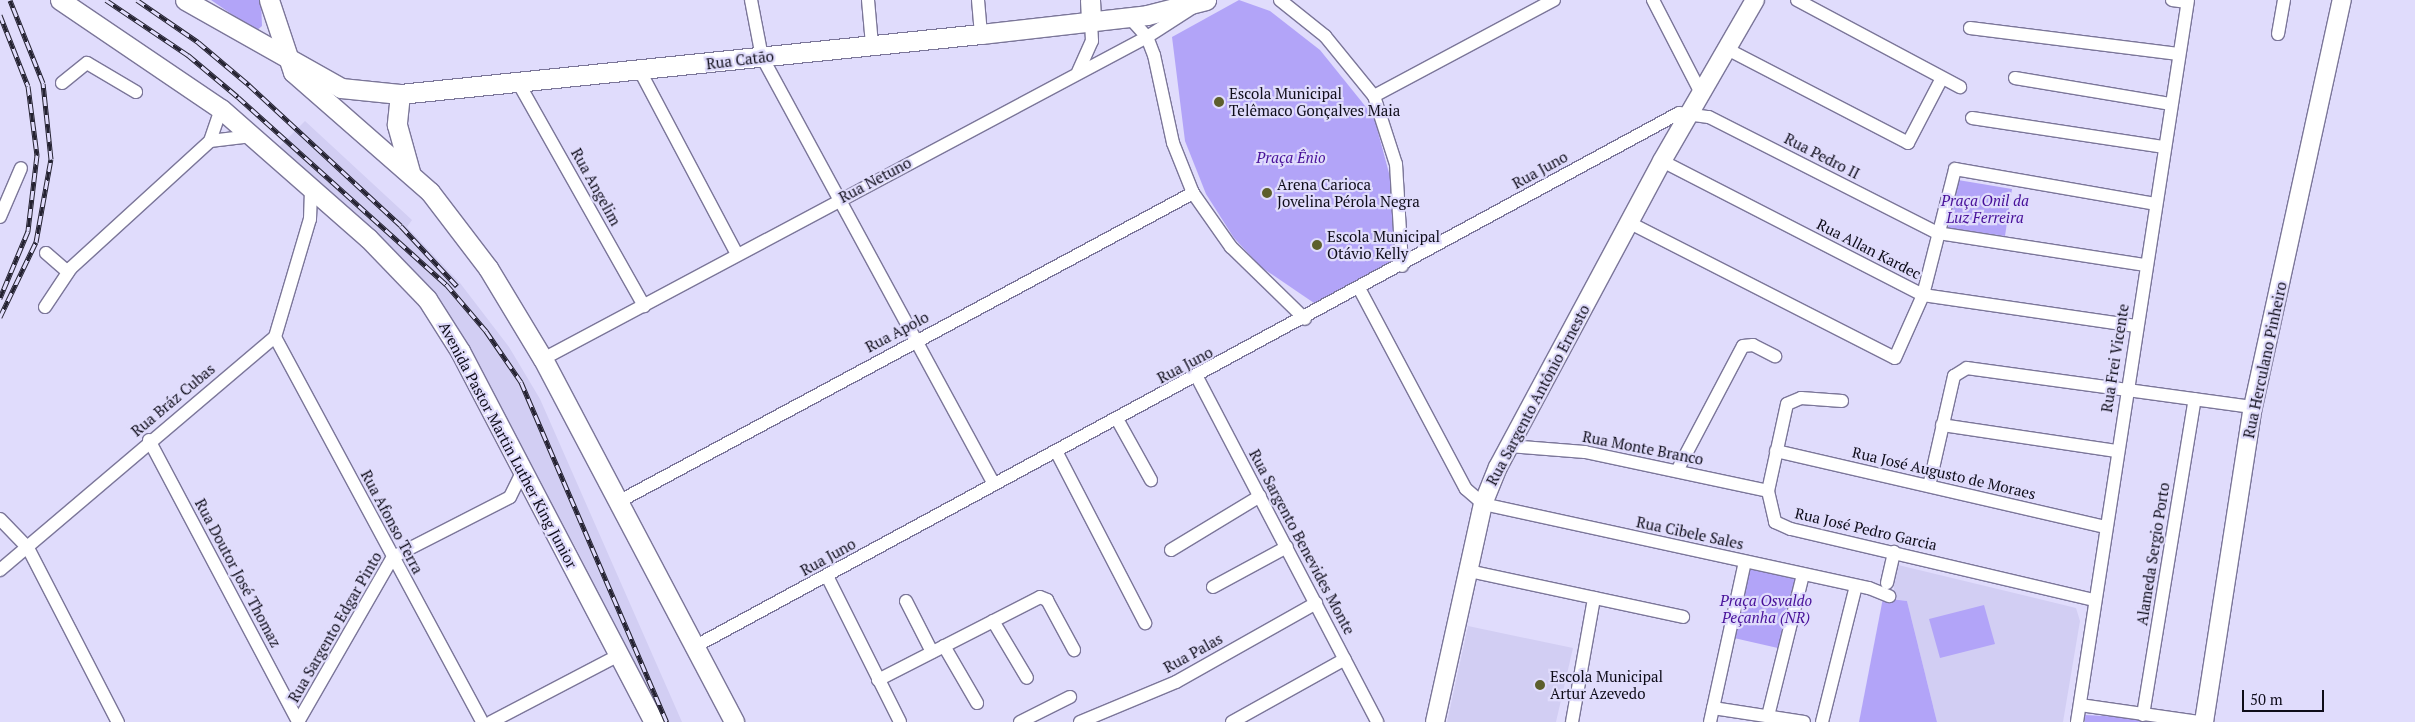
<!DOCTYPE html>
<meta charset="utf-8">
<style>
body{margin:0}
#map{position:relative;width:2415px;height:722px;overflow:hidden;background:#e0dcfc;font-family:"PT Serif",serif}
div>[style]{position:absolute}
.built>*{inset:0;background:#d2cef3}
.green>*{inset:0;background:#b2a4f8}
.roads{filter:drop-shadow(1px 0 #7b7699) drop-shadow(-1px 0 #7b7699) drop-shadow(0 1px #7b7699) drop-shadow(0 -1px #7b7699)}
.street>*{height:12px;margin:-6px;padding:0 6px;transform-origin:6px;border-radius:6px;background:#fff}
.secondary>*{height:18px;margin:-9px;padding:0 9px;transform-origin:9px;border-radius:9px;background:#fff}
.primary>*{height:19px;margin:-9.5px;padding:0 9.5px;transform-origin:9.5px;border-radius:9.5px;background:#fff}
.rail>*{height:5px;margin-top:-2.5px;transform-origin:0;background:repeating-linear-gradient(90deg,#e0dcfc 0 9px,#242231 0 18px);box-sizing:border-box;border-block:1px solid #242231}
.dots>*{width:14px;height:14px;translate:-50% -50%;box-sizing:border-box;border:2px solid #e0dcfc;border-radius:50%}
span{translate:-50% -50%;white-space:nowrap;text-align:center;line-height:1.15;-webkit-text-stroke:4.5px #e0dcfc;paint-order:stroke}
.street-label{font-size:15px;color:#0e0c19}
.poi-label{font-size:15px;color:#0e0c19}
.left{translate:0 -50%;text-align:left}
.park-label{font-size:15px;color:#471099;font-style:italic}
.scale{position:absolute;left:2242px;top:690px;width:82px;height:22px;box-sizing:border-box;border:2px solid #0e0c19;border-top:0;padding-left:6px;font-size:15px;line-height:18px;white-space:nowrap;color:#0e0c19;-webkit-text-stroke:4px #e0dcfc;paint-order:stroke}
</style>
<div id="map">
<div class="built">
<i style="clip-path:polygon(305px 121px,412px 220px,407px 227px,460px 283px,509px 347px,540px 399px,682px 722px,661px 722px,577px 550px,431px 290px,277px 149px)"></i>
<i style="clip-path:polygon(1894px 564px,2076px 608px,2080px 621px,2063px 722px,1937px 722px,1907px 601px,1894px 599px)"></i>
<i style="clip-path:polygon(1468px 626px,1573px 648px,1556px 722px,1447px 722px)"></i>
</div>
<div class="green">
<i style="clip-path:polygon(211px 0,261px 0,262px 26px,256px 31px)"></i>
<i style="clip-path:polygon(1239px 0,1270px 11px,1320px 50px,1374px 117px,1390px 177px,1397px 246px,1390px 263px,1314px 303px,1261px 267px,1234px 238px,1206px 194px,1185px 141px,1172px 37px)"></i>
<i style="clip-path:polygon(1958px 180px,2012px 189px,2005px 236px,1948px 228px)"></i>
<i style="clip-path:polygon(1750px 569px,1797px 579px,1782px 649px,1734px 638px)"></i>
<i style="clip-path:polygon(1883px 598px,1907px 601px,1937px 722px,1859px 722px)"></i>
<i style="clip-path:polygon(1984px 605px,1995px 644px,1940px 658px,1929px 619px)"></i>
<i style="clip-path:polygon(2085px 715px,2142px 718px,2162px 722px,2085px 722px)"></i>
</div>
<div class="roads">
<div class="street">
<i style="left:751px;top:0;width:58px;rotate:79.1deg"></i>
<i style="left:762px;top:57px;width:486px;rotate:61.5deg"></i>
<i style="left:868px;top:0;width:45px;rotate:84.9deg"></i>
<i style="left:978px;top:0;width:34px;rotate:85deg"></i>
<i style="left:1280px;top:0;width:58px;rotate:38.7deg"></i>
<i style="left:1325px;top:36px;width:77px;rotate:50.8deg"></i>
<i style="left:1374px;top:96px;width:71px;rotate:72.1deg"></i>
<i style="left:1396px;top:164px;width:102px;rotate:86.6deg"></i>
<i style="left:1653px;top:0;width:102px;rotate:62.7deg"></i>
<i style="left:1797px;top:0;width:185px;rotate:28.1deg"></i>
<i style="left:2172px;top:0;width:15px;rotate:8deg"></i>
<i style="left:1129px;top:17px;width:27px;rotate:48deg"></i>
<i style="left:1147px;top:37px;width:19px;rotate:69deg"></i>
<i style="left:1154px;top:55px;width:90px;rotate:77.8deg"></i>
<i style="left:1173px;top:143px;width:54px;rotate:68.2deg"></i>
<i style="left:1193px;top:193px;width:66px;rotate:54.9deg"></i>
<i style="left:1231px;top:247px;width:103px;rotate:44.2deg"></i>
<i style="left:1970px;top:28px;width:210px;rotate:7.1deg"></i>
<i style="left:2278px;top:34px;width:35px;rotate:-80deg"></i>
<i style="left:1727px;top:49px;width:204px;rotate:27.4deg"></i>
<i style="left:1908px;top:143px;width:73px;rotate:-62.4deg"></i>
<i style="left:640px;top:71px;width:207px;rotate:62.1deg"></i>
<i style="left:1078px;top:72px;width:34px;rotate:-66deg"></i>
<i style="left:1092px;top:41px;width:20px;rotate:-93deg"></i>
<i style="left:2015px;top:78px;width:157px;rotate:9.5deg"></i>
<i style="left:62px;top:83px;width:32px;rotate:-39deg"></i>
<i style="left:87px;top:63px;width:57px;rotate:30.6deg"></i>
<i style="left:519px;top:84px;width:255px;rotate:60.6deg"></i>
<i style="left:1374px;top:96px;width:204px;rotate:-28.1deg"></i>
<i style="left:221px;top:109px;width:34px;rotate:109deg"></i>
<i style="left:210px;top:141px;width:42px;rotate:-6.8deg"></i>
<i style="left:1972px;top:118px;width:193px;rotate:8.6deg"></i>
<i style="left:1662px;top:161px;width:293px;rotate:27.2deg"></i>
<i style="left:1923px;top:295px;width:215px;rotate:8.3deg"></i>
<i style="left:0;top:217px;width:53px;rotate:-66.8deg"></i>
<i style="left:1630px;top:223px;width:297px;rotate:27deg"></i>
<i style="left:1895px;top:358px;width:69px;rotate:-66deg"></i>
<i style="left:1923px;top:295px;width:130px;rotate:-75.7deg"></i>
<i style="left:1955px;top:169px;width:203px;rotate:9.9deg"></i>
<i style="left:46px;top:253px;width:29px;rotate:41deg"></i>
<i style="left:1360px;top:290px;width:225px;rotate:62deg"></i>
<i style="left:1466px;top:489px;width:23px;rotate:41deg"></i>
<i style="left:1483px;top:504px;width:395px;rotate:12.3deg"></i>
<i style="left:1869px;top:588px;width:22px;rotate:22deg"></i>
<i style="left:45px;top:307px;width:47px;rotate:-56.3deg"></i>
<i style="left:71px;top:268px;width:188px;rotate:-42.4deg"></i>
<i style="left:275px;top:337px;width:437px;rotate:61.7deg"></i>
<i style="left:543px;top:359px;width:684px;rotate:-28.06deg"></i>
<i style="left:1147px;top:37px;width:54px;rotate:-32.8deg"></i>
<i style="left:1197px;top:377px;width:389px;rotate:62.4deg"></i>
<i style="left:1842px;top:401px;width:41px;rotate:-175.8deg"></i>
<i style="left:1801px;top:398px;width:15px;rotate:157deg"></i>
<i style="left:1787px;top:404px;width:89px;rotate:102.3deg"></i>
<i style="left:1768px;top:491px;width:32px;rotate:77deg"></i>
<i style="left:1775px;top:522px;width:17px;rotate:24deg"></i>
<i style="left:1791px;top:529px;width:311px;rotate:13.2deg"></i>
<i style="left:1117px;top:419px;width:70px;rotate:60.9deg"></i>
<i style="left:1942px;top:425px;width:177px;rotate:8.5deg"></i>
<i style="left:149px;top:440px;width:319px;rotate:62.1deg"></i>
<i style="left:1509px;top:446px;width:76px;rotate:4.5deg"></i>
<i style="left:1585px;top:452px;width:187px;rotate:12deg"></i>
<i style="left:1056px;top:451px;width:194px;rotate:62.6deg"></i>
<i style="left:1776px;top:451px;width:338px;rotate:13deg"></i>
<i style="left:1677px;top:471px;width:141px;rotate:-62.2deg"></i>
<i style="left:1743px;top:346px;width:10px;rotate:-6deg"></i>
<i style="left:1753px;top:345px;width:25px;rotate:27deg"></i>
<i style="left:1929px;top:486px;width:113px;rotate:-77.2deg"></i>
<i style="left:1954px;top:376px;width:15px;rotate:-32deg"></i>
<i style="left:1967px;top:368px;width:289px;rotate:7.8deg"></i>
<i style="left:618px;top:502px;width:653px;rotate:-28.25deg"></i>
<i style="left:0;top:519px;width:40px;rotate:46deg"></i>
<i style="left:28px;top:548px;width:196px;rotate:62.7deg"></i>
<i style="left:1171px;top:550px;width:104px;rotate:-31.2deg"></i>
<i style="left:0;top:570px;width:360px;rotate:-40.3deg"></i>
<i style="left:275px;top:337px;width:123px;rotate:-73.5deg"></i>
<i style="left:310px;top:219px;width:30px;rotate:-88deg"></i>
<i style="left:1469px;top:571px;width:219px;rotate:12.1deg"></i>
<i style="left:827px;top:576px;width:163px;rotate:63.4deg"></i>
<i style="left:1887px;top:583px;width:32px;rotate:-77deg"></i>
<i style="left:1213px;top:587px;width:84px;rotate:-28.4deg"></i>
<i style="left:906px;top:601px;width:57px;rotate:63deg"></i>
<i style="left:993px;top:621px;width:66px;rotate:59.2deg"></i>
<i style="left:944px;top:646px;width:66px;rotate:59.9deg"></i>
<i style="left:694px;top:647px;width:1120px;rotate:-28.46deg"></i>
<i style="left:1679px;top:113px;width:30px;rotate:8deg"></i>
<i style="left:1709px;top:117px;width:257px;rotate:26.9deg"></i>
<i style="left:1938px;top:233px;width:209px;rotate:8.8deg"></i>
<i style="left:878px;top:680px;width:182px;rotate:-27.1deg"></i>
<i style="left:1040px;top:597px;width:8px;rotate:23deg"></i>
<i style="left:1047px;top:600px;width:57px;rotate:61.6deg"></i>
<i style="left:2080px;top:705px;width:120px;rotate:8.1deg"></i>
<i style="left:1713px;top:708px;width:92px;rotate:8.7deg"></i>
<i style="left:2143px;top:715px;width:320px;rotate:-80.7deg"></i>
<i style="left:1768px;top:716px;width:145px;rotate:-76.1deg"></i>
<i style="left:298px;top:722px;width:190px;rotate:-60.1deg"></i>
<i style="left:393px;top:557px;width:131px;rotate:-27.1deg"></i>
<i style="left:510px;top:497px;width:30px;rotate:-64deg"></i>
<i style="left:491px;top:722px;width:144px;rotate:-27.6deg"></i>
<i style="left:1020px;top:722px;width:56px;rotate:-26.6deg"></i>
<i style="left:1080px;top:722px;width:104px;rotate:-22.6deg"></i>
<i style="left:1176px;top:682px;width:161px;rotate:-29.4deg"></i>
<i style="left:1232px;top:722px;width:129px;rotate:-29.1deg"></i>
<i style="left:1572px;top:722px;width:126px;rotate:-79.9deg"></i>
<i style="left:1710px;top:722px;width:164px;rotate:-77.7deg"></i>
<i style="left:1822px;top:722px;width:140px;rotate:-76deg"></i>
<i style="left:2077px;top:722px;width:730px;rotate:-81.26deg"></i>
</div>
<div class="secondary">
<i style="left:1435px;top:722px;width:223px;rotate:-77.6deg"></i>
<i style="left:1483px;top:504px;width:40px;rotate:-68deg"></i>
<i style="left:1498px;top:467px;width:347px;rotate:-61.8deg"></i>
<i style="left:1662px;top:161px;width:186px;rotate:-60deg"></i>
<i style="left:2204px;top:722px;width:319px;rotate:-81.2deg"></i>
<i style="left:2253px;top:407px;width:417px;rotate:-77.7deg"></i>
</div>
<div class="primary">
<i style="left:60px;top:0;width:194px;rotate:34.1deg"></i>
<i style="left:221px;top:109px;width:196px;rotate:41.3deg"></i>
<i style="left:368px;top:238px;width:85px;rotate:46deg"></i>
<i style="left:427px;top:299px;width:62px;rotate:57.6deg"></i>
<i style="left:460px;top:351px;width:419px;rotate:62.4deg"></i>
<i style="left:185px;top:0;width:179px;rotate:29.4deg"></i>
<i style="left:341px;top:88px;width:59px;rotate:5.8deg"></i>
<i style="left:400px;top:94px;width:584px;rotate:-5.9deg"></i>
<i style="left:981px;top:34px;width:167px;rotate:-6.5deg"></i>
<i style="left:1147px;top:15px;width:61px;rotate:-14.3deg"></i>
<i style="left:269px;top:0;width:76px;rotate:71.6deg"></i>
<i style="left:293px;top:72px;width:182px;rotate:41.2deg"></i>
<i style="left:430px;top:192px;width:96px;rotate:52.7deg"></i>
<i style="left:488px;top:268px;width:106px;rotate:58.9deg"></i>
<i style="left:543px;top:359px;width:410px;rotate:62.2deg"></i>
<i style="left:1090px;top:0;width:21px;rotate:87deg"></i>
<i style="left:400px;top:94px;width:31px;rotate:96deg"></i>
<i style="left:397px;top:125px;width:49px;rotate:74.5deg"></i>
</div>
</div>
<div class="rail">
<i style="left:106px;top:0;width:99px;rotate:33.9deg"></i>
<i style="left:188px;top:55px;width:65px;rotate:40deg"></i>
<i style="left:238px;top:97px;width:280px;rotate:42deg"></i>
<i style="left:446px;top:284px;width:62px;rotate:49.6deg"></i>
<i style="left:486px;top:331px;width:62px;rotate:55.5deg"></i>
<i style="left:521px;top:382px;width:370px;rotate:66.8deg"></i>
<i style="left:137px;top:0;width:74px;rotate:34.5deg"></i>
<i style="left:198px;top:42px;width:67px;rotate:40.1deg"></i>
<i style="left:249px;top:85px;width:207px;rotate:42.8deg"></i>
<i style="left:401px;top:226px;width:82px;rotate:47deg"></i>
<i style="left:0;top:15px;width:76px;rotate:68.5deg"></i>
<i style="left:28px;top:86px;width:70px;rotate:82.6deg"></i>
<i style="left:37px;top:155px;width:77px;rotate:96.8deg"></i>
<i style="left:28px;top:231px;width:73px;rotate:112.7deg"></i>
<i style="left:0;top:317px;width:83px;rotate:-64.4deg"></i>
<i style="left:36px;top:242px;width:84px;rotate:-79.8deg"></i>
<i style="left:51px;top:159px;width:76px;rotate:-96deg"></i>
<i style="left:43px;top:83px;width:89px;rotate:-111.7deg"></i>
</div>
<div class="dots">
<i style="left:1219px;top:102px;background:#5d5f2c"></i>
<i style="left:1267px;top:193px;background:#5d5f2c"></i>
<i style="left:1317px;top:245px;background:#5d5f2c"></i>
<i style="left:1540px;top:685px;background:#5d5f2c"></i>
</div>
<div class="street-label">
<span style="left:740px;top:60px;rotate:-7deg">Rua Catão</span>
<span style="left:1822px;top:156px;rotate:27deg">Rua Pedro II</span>
<span style="left:1540px;top:170px;rotate:-29deg">Rua Juno</span>
<span style="left:875px;top:180px;rotate:-28deg">Rua Netuno</span>
<span style="left:596px;top:187px;rotate:61deg">Rua Angelim</span>
<span style="left:1869px;top:249px;rotate:27deg">Rua Allan Kardec</span>
<span style="left:897px;top:332px;rotate:-28deg">Rua Apolo</span>
<span style="left:2115px;top:358px;rotate:-81deg">Rua Frei Vicente</span>
<span style="left:2265px;top:360px;rotate:-78deg">Rua Herculano Pinheiro</span>
<span style="left:1185px;top:365px;rotate:-28deg">Rua Juno</span>
<span style="left:1538px;top:395px;rotate:-62deg">Rua Sargento Antônio Ernesto</span>
<span style="left:173px;top:400px;rotate:-40deg">Rua Bráz Cubas</span>
<span style="left:508px;top:445px;rotate:62deg">Avenida Pastor Martin Luther King Junior</span>
<span style="left:1643px;top:448px;rotate:11deg">Rua Monte Branco</span>
<span style="left:1944px;top:473px;rotate:13deg">Rua José Augusto de Moraes</span>
<span style="left:392px;top:522px;rotate:62deg">Rua Afonso Terra</span>
<span style="left:1866px;top:529px;rotate:13deg">Rua José Pedro Garcia</span>
<span style="left:1690px;top:533px;rotate:12deg">Rua Cibele Sales</span>
<span style="left:1302px;top:542px;rotate:62deg">Rua Sargento Benevides Monte</span>
<span style="left:2153px;top:554px;rotate:-81deg">Alameda Sergio Porto</span>
<span style="left:828px;top:557px;rotate:-29deg">Rua Juno</span>
<span style="left:238px;top:573px;rotate:62deg">Rua Doutor José Thomaz</span>
<span style="left:335px;top:627px;rotate:-60deg">Rua Sargento Edgar Pinto</span>
<span style="left:1193px;top:653px;rotate:-29deg">Rua Palas</span>
</div>
<div class="poi-label">
<span class="left" style="left:1229px;top:102px">Escola Municipal<br>Telêmaco Gonçalves Maia</span>
<span class="left" style="left:1277px;top:193px">Arena Carioca<br>Jovelina Pérola Negra</span>
<span class="left" style="left:1327px;top:245px">Escola Municipal<br>Otávio Kelly</span>
<span class="left" style="left:1550px;top:685px">Escola Municipal<br>Artur Azevedo</span>
</div>
<div class="park-label">
<span style="left:1291px;top:158px">Praça Ênio</span>
<span style="left:1985px;top:209px">Praça Onil da<br>Luz Ferreira</span>
<span style="left:1766px;top:609px">Praça Osvaldo<br>Peçanha (NR)</span>
</div>
<div class="scale">50 m</div>
</div>
